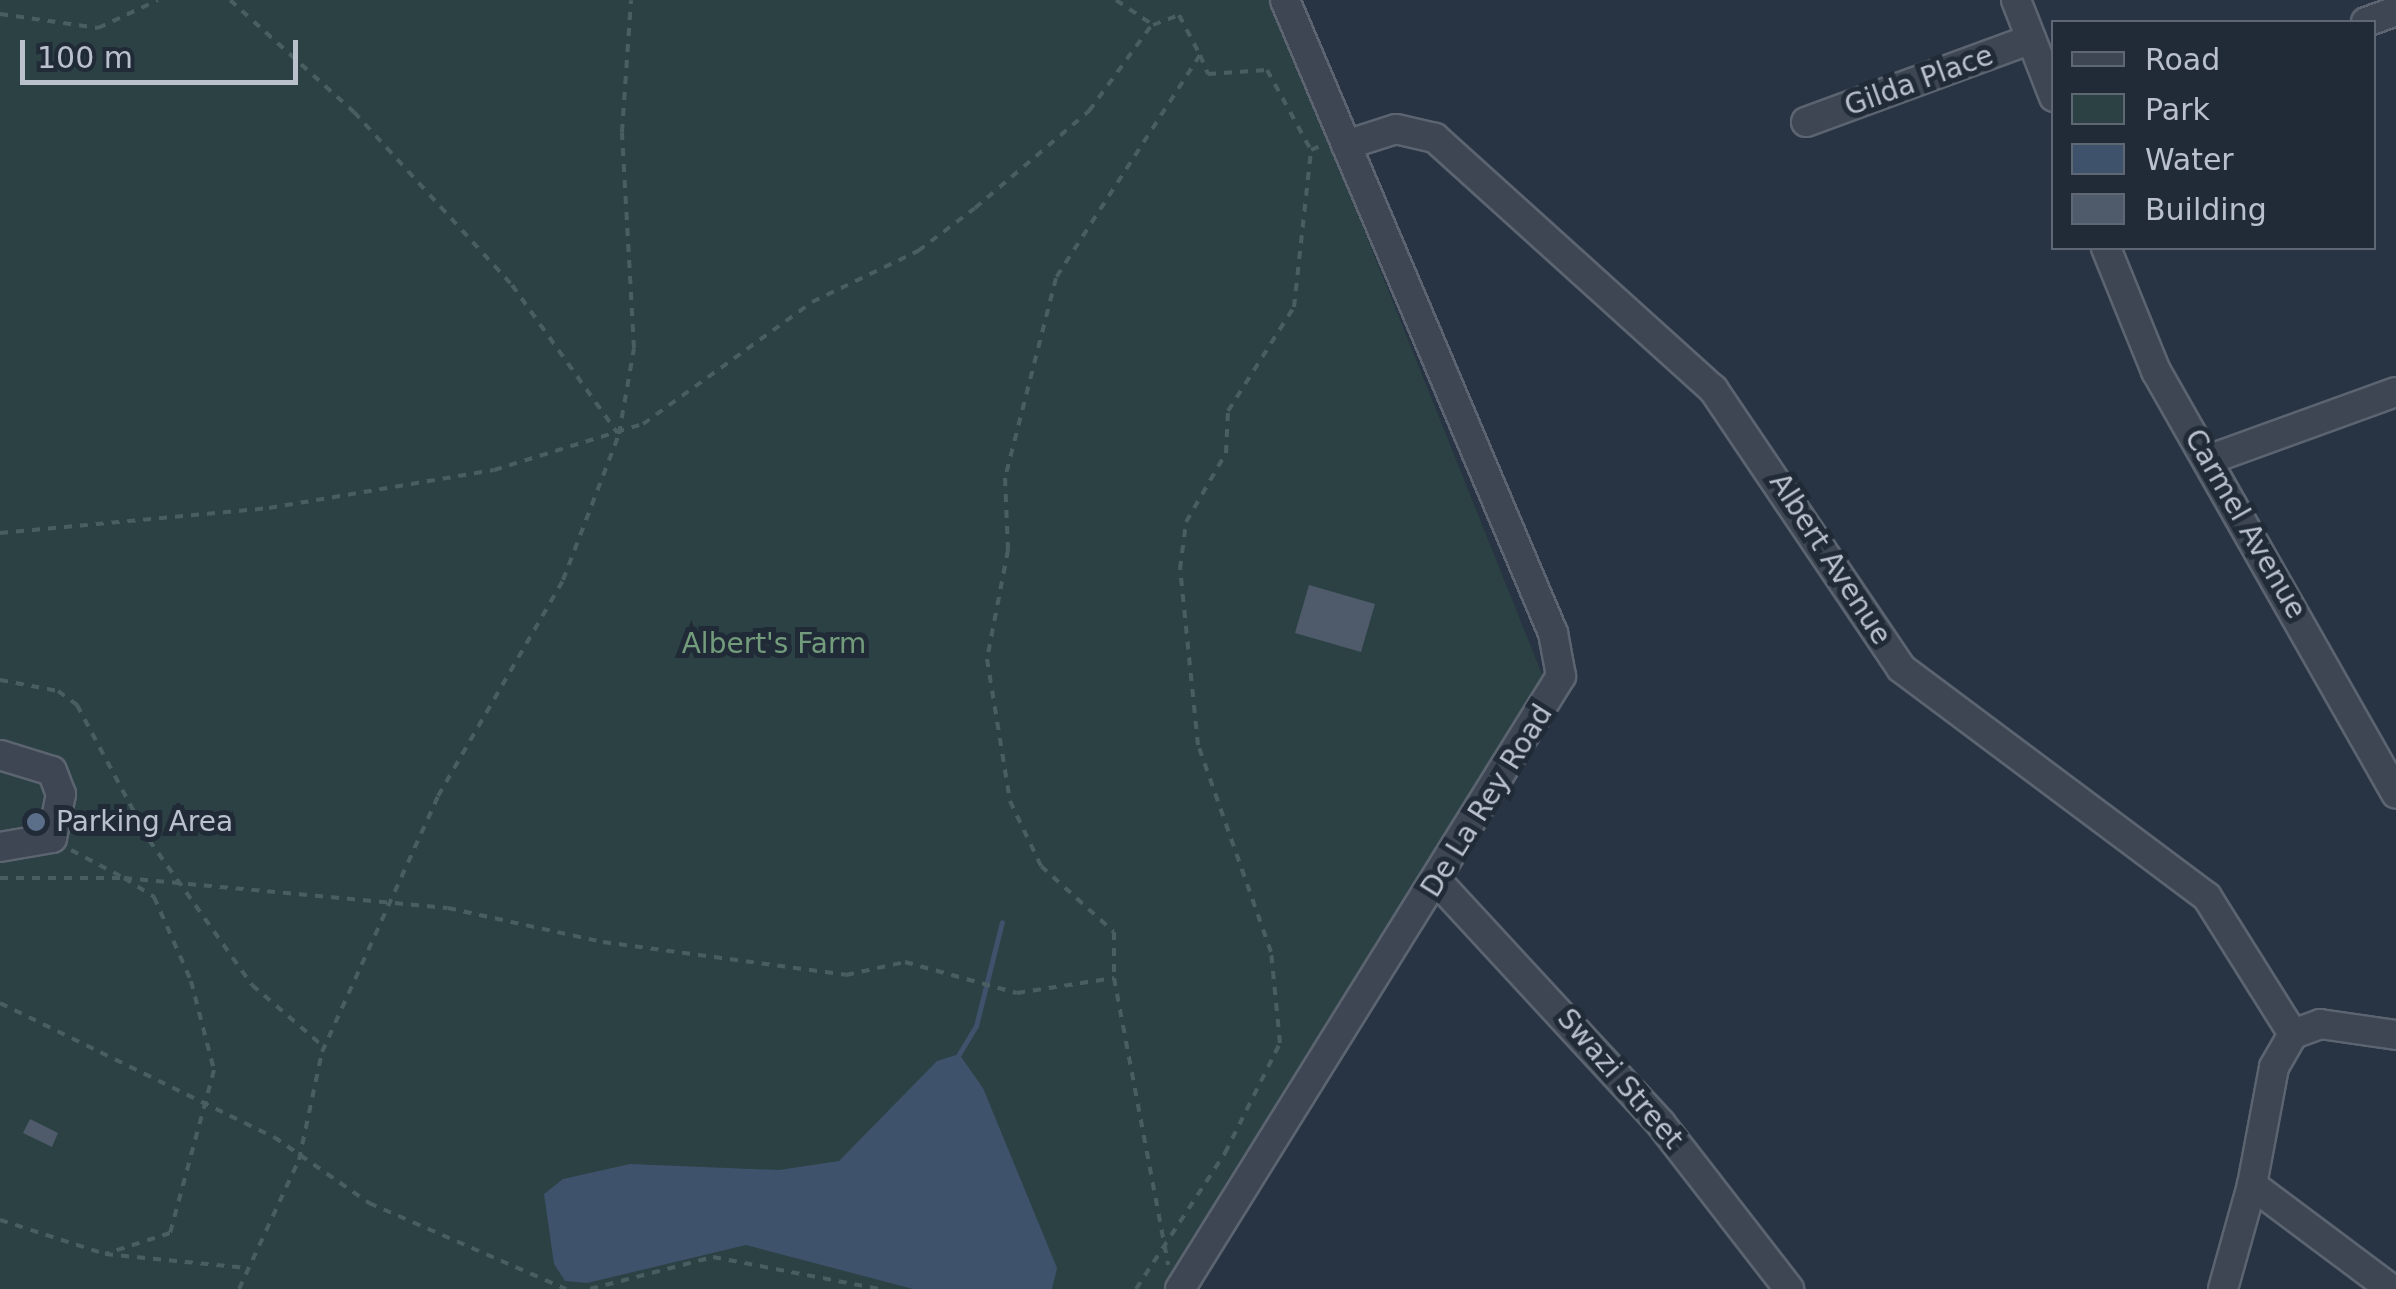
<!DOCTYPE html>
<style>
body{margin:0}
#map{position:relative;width:2396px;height:1289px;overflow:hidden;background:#283443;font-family:"DejaVu Sans",sans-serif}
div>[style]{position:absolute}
.green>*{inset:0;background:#2b4144}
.water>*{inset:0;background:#3f526b}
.stream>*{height:5px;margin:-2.5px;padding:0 2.5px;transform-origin:2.5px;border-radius:2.5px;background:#3f526b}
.building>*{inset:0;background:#4f5b6b}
.path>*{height:4px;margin-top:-2px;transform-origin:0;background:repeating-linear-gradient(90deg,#495e60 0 8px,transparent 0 16px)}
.roads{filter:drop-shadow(2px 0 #5b6470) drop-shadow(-2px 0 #5b6470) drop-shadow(0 2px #5b6470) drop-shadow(0 -2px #5b6470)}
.minor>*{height:28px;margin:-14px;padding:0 14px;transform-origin:14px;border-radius:14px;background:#3d4652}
.dots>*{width:28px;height:28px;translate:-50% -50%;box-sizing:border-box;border:5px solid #212b38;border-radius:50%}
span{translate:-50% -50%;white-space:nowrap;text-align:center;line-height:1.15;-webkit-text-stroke:10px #212b38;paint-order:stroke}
.street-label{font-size:28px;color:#bac1cc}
.park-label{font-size:28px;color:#729c7b}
.poi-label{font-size:28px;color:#bac1cc}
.left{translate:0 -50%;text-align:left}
.legend{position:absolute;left:2051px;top:20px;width:325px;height:230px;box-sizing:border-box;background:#212b38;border:2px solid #5e6773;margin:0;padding:12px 18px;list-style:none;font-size:30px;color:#bac1cc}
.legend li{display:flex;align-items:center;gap:20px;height:50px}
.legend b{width:50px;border:2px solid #5e6773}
.scale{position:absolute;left:20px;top:40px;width:278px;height:45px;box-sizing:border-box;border:5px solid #bac1cc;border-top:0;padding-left:12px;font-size:30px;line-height:35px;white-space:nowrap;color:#bac1cc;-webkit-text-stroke:8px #212b38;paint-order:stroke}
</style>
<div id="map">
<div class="green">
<i style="clip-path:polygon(0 0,1272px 0,1549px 692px,1172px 1289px,0 1289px)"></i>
</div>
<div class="water">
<i style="clip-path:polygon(959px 1054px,983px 1088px,1057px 1268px,1052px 1289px,913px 1289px,746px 1245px,587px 1283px,565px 1281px,554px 1264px,544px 1194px,563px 1179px,630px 1164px,779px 1170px,839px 1161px,937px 1061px)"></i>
</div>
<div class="stream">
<i style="left:959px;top:1054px;width:33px;rotate:-59deg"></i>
<i style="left:976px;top:1026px;width:107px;rotate:-76deg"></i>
</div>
<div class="building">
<i style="clip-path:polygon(1309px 585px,1375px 604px,1361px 652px,1295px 633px)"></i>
<i style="clip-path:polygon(30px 1119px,58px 1133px,52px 1147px,23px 1133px)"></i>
</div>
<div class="path">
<i style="left:230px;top:0;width:167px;rotate:42.1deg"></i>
<i style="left:354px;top:112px;width:234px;rotate:47.6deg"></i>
<i style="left:512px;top:285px;width:181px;rotate:54.5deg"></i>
<i style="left:1116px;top:0;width:45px;rotate:34deg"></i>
<i style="left:1153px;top:25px;width:28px;rotate:-21deg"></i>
<i style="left:1179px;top:15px;width:45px;rotate:62.3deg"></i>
<i style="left:1200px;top:55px;width:265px;rotate:122.9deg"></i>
<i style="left:1056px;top:278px;width:206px;rotate:104.3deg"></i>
<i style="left:1005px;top:478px;width:72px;rotate:87.6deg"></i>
<i style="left:1008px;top:550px;width:111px;rotate:100.9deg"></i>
<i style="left:987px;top:659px;width:144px;rotate:80.8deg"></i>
<i style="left:1010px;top:801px;width:72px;rotate:64.5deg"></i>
<i style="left:1041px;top:866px;width:98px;rotate:42.1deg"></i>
<i style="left:1114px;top:932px;width:46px;rotate:90deg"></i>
<i style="left:1114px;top:978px;width:292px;rotate:79.3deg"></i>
<i style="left:0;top:14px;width:99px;rotate:8.1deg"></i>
<i style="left:98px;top:28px;width:66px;rotate:-25deg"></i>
<i style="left:1200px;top:55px;width:21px;rotate:67deg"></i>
<i style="left:1208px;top:74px;width:59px;rotate:-3.9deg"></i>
<i style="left:1267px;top:70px;width:91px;rotate:61.2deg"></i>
<i style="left:1311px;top:150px;width:12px;rotate:-24deg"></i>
<i style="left:0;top:533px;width:270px;rotate:-5.3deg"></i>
<i style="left:269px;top:508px;width:228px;rotate:-9.6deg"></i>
<i style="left:494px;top:470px;width:156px;rotate:-17.2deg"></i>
<i style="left:643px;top:424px;width:208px;rotate:-35.8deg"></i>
<i style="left:812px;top:302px;width:118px;rotate:-25.7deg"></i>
<i style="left:918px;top:251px;width:71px;rotate:-37deg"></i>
<i style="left:975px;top:208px;width:150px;rotate:-40.4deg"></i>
<i style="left:1089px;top:111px;width:105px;rotate:-53.9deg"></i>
<i style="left:0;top:680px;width:59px;rotate:10.7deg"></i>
<i style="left:58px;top:691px;width:24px;rotate:36deg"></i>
<i style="left:77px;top:705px;width:153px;rotate:61.9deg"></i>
<i style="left:149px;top:840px;width:178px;rotate:54.6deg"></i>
<i style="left:252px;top:985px;width:95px;rotate:40.7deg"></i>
<i style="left:71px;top:850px;width:60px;rotate:27.8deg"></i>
<i style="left:124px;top:878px;width:325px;rotate:5.3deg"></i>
<i style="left:448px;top:908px;width:159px;rotate:12.4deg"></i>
<i style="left:603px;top:942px;width:245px;rotate:7.7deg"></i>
<i style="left:846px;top:975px;width:60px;rotate:-12.4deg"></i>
<i style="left:905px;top:962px;width:116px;rotate:15.5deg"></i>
<i style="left:1017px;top:993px;width:98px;rotate:-8.8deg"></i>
<i style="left:0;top:878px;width:124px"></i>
<i style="left:124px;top:878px;width:36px;rotate:32deg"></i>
<i style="left:154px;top:897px;width:92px;rotate:66.2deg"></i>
<i style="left:191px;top:981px;width:92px;rotate:75.5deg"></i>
<i style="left:214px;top:1070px;width:169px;rotate:105.1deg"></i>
<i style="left:170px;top:1233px;width:68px;rotate:162.1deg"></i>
<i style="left:0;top:1003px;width:305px;rotate:26.1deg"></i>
<i style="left:274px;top:1137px;width:116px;rotate:34.8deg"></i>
<i style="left:369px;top:1203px;width:215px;rotate:23.6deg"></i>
<i style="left:0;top:1220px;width:110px;rotate:17.9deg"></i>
<i style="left:105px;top:1254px;width:143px;rotate:5.6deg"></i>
<i style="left:239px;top:1289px;width:142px;rotate:-65.1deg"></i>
<i style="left:299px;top:1160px;width:110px;rotate:-78deg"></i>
<i style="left:322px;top:1052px;width:281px;rotate:-65.6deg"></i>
<i style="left:438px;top:796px;width:250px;rotate:-59.9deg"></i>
<i style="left:563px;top:580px;width:156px;rotate:-69deg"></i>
<i style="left:619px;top:434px;width:87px;rotate:-80.1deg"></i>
<i style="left:634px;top:348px;width:216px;rotate:-93.2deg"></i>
<i style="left:622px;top:132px;width:132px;rotate:-86.1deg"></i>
<i style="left:590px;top:1289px;width:127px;rotate:-14.6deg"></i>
<i style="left:713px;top:1257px;width:169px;rotate:10.9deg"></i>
<i style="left:1136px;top:1289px;width:163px;rotate:-56.8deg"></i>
<i style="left:1225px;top:1153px;width:123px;rotate:-63.4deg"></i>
<i style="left:1280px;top:1043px;width:91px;rotate:-95.6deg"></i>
<i style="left:1271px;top:952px;width:219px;rotate:-109.4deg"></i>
<i style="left:1198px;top:745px;width:177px;rotate:-95.8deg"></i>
<i style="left:1180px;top:569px;width:47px;rotate:-82.7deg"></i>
<i style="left:1186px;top:522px;width:80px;rotate:-59.9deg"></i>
<i style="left:1226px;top:453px;width:42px;rotate:-87.3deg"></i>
<i style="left:1228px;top:411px;width:123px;rotate:-57.6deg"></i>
<i style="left:1294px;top:307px;width:158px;rotate:-83.8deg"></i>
</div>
<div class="roads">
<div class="minor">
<i style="left:2016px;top:0;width:104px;rotate:68.6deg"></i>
<i style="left:2366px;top:22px;width:32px;rotate:-20deg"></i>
<i style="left:1806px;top:122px;width:240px;rotate:-20.2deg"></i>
<i style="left:1346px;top:145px;width:52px;rotate:-17.7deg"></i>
<i style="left:1396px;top:129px;width:40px;rotate:13deg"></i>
<i style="left:1435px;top:138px;width:375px;rotate:42.1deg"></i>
<i style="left:1713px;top:389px;width:336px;rotate:56deg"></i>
<i style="left:1901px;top:668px;width:382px;rotate:36.8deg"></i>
<i style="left:2207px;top:897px;width:162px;rotate:57.9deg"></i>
<i style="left:2106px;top:248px;width:133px;rotate:67.9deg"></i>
<i style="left:2156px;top:371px;width:486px;rotate:60.4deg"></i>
<i style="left:2208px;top:460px;width:200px;rotate:-19.9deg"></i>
<i style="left:0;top:755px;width:54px;rotate:17.1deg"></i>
<i style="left:52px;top:771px;width:25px;rotate:69deg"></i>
<i style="left:61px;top:794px;width:45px;rotate:101.6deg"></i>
<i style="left:52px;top:838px;width:53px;rotate:170.2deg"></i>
<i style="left:1437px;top:881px;width:330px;rotate:47.3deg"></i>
<i style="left:1661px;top:1124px;width:209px;rotate:52.2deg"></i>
<i style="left:1180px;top:1289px;width:722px;rotate:-58.14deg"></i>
<i style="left:1561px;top:676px;width:44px;rotate:-100.5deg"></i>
<i style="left:1553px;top:633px;width:687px;rotate:-112.95deg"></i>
<i style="left:2223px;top:1289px;width:108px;rotate:-74.4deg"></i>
<i style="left:2391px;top:1289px;width:174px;rotate:-143.2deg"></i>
<i style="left:2252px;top:1185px;width:120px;rotate:-79.4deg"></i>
<i style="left:2274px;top:1067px;width:38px;rotate:-60deg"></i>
<i style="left:2293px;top:1034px;width:29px;rotate:-20deg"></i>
<i style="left:2320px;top:1024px;width:77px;rotate:8.2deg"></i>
</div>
</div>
<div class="dots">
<i style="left:36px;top:822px;background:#5c6f8a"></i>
</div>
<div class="street-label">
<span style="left:1919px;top:81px;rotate:-20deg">Gilda Place</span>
<span style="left:2245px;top:524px;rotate:60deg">Carmel Avenue</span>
<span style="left:1830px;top:559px;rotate:57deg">Albert Avenue</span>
<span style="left:1487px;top:801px;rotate:-58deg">De La Rey Road</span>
<span style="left:1620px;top:1079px;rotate:49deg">Swazi Street</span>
</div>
<div class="park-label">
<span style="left:774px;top:644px">Albert's Farm</span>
</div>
<div class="poi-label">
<span class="left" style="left:56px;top:822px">Parking Area</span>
</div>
<ul class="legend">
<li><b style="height:12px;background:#3d4652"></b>Road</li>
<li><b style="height:28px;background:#2b4144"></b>Park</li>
<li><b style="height:28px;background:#3f526b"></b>Water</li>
<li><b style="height:28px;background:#4f5b6b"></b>Building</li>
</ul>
<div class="scale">100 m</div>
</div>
